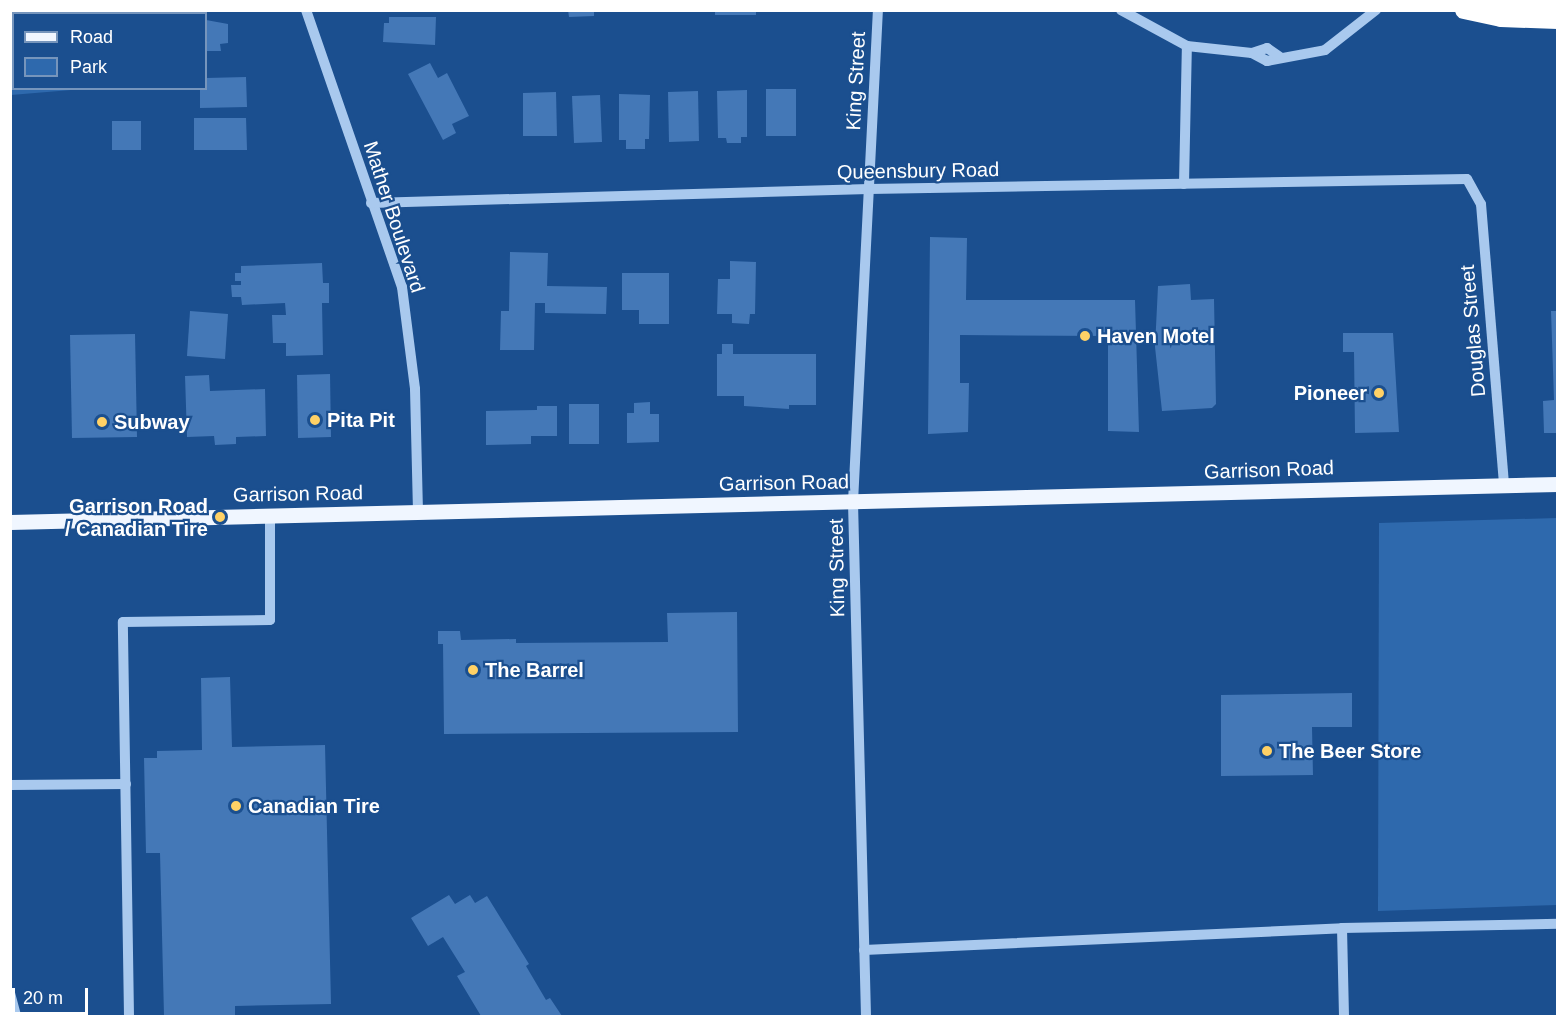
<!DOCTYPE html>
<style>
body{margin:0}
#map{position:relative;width:1568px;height:1027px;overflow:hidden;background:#1b4f8f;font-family:Arial,sans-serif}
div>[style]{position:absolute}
.green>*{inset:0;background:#2e69ad}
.building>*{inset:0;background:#4478b7}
.minor>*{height:10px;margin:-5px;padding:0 5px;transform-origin:5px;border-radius:5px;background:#a9c9ee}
.major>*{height:15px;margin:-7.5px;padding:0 7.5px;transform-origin:7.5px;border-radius:7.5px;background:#f0f6ff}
.highway>*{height:18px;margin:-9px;padding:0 9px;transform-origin:9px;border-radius:9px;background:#fff}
.dots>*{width:16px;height:16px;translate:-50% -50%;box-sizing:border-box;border:3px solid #1b4f8f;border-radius:50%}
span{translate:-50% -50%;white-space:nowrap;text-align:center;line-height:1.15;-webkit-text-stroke:4.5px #1b4f8f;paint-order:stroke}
.street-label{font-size:20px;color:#fff}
.poi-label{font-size:20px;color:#fff;font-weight:700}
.left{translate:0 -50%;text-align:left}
.right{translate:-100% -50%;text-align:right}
.frame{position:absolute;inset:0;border:12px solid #fff;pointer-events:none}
.legend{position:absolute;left:12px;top:12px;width:195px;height:78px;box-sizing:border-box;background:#1b4f8f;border:2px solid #7695bc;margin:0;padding:8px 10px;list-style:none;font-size:18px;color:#fff}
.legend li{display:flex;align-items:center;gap:12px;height:30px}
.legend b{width:30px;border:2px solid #7695bc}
.scale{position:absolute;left:12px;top:988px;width:76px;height:27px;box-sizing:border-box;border:3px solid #fff;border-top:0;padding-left:8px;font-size:18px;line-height:21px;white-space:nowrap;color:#fff;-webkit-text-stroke:4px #1b4f8f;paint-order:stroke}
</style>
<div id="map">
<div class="green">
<i style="clip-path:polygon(11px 10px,129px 10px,129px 11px,14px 14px,14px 88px,83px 89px,11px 95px)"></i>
<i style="clip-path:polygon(1557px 518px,1557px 905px,1378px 911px,1379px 523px)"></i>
</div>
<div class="building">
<i style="clip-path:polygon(568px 10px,594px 10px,594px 16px,569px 17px)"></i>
<i style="clip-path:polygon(715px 10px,756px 10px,756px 15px,715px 15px)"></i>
<i style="clip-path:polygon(389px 17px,436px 17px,435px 45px,383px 42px,384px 23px,389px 23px)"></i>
<i style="clip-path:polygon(206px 20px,228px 24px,228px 43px,220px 44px,221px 51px,206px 51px)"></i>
<i style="clip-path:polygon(430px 63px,438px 78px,447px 73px,469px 116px,452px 124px,456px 133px,443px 140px,408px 74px)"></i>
<i style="clip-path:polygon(246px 77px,247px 107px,200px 108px,200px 88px,206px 88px,206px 78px)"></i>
<i style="clip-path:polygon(766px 89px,796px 89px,796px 136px,766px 136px)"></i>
<i style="clip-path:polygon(747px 90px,747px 137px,741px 137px,741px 143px,727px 143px,726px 138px,718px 138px,717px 91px)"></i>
<i style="clip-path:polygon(698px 91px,699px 141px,669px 142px,668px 92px)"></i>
<i style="clip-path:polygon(556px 92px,557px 136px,523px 136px,523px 93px)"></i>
<i style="clip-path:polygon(619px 94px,650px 95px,649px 139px,645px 139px,645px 149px,626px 149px,626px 140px,619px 140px)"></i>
<i style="clip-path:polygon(600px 95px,602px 142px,574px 143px,572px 96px)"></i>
<i style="clip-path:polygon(194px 118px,246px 118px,247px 150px,194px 150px)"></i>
<i style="clip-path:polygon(112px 121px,141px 121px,141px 150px,112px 150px)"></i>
<i style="clip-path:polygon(930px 237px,967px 238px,966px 300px,1135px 300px,1139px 432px,1108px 431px,1108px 336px,960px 335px,960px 383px,969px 383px,968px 432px,928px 434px)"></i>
<i style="clip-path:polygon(510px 252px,548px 253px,547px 286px,607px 287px,606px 314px,545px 313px,545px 303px,535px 303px,534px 350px,500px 350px,501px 311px,509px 311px)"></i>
<i style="clip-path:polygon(730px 261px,756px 262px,755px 314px,750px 314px,749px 324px,732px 323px,732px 314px,717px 314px,718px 279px,730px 279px)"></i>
<i style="clip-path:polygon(322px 263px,323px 283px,329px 283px,329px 303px,322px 303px,323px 355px,286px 356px,286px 343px,273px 343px,272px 315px,286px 315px,285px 303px,242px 305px,241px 297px,232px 297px,231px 285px,241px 285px,241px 281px,235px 281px,235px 273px,241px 273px,241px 266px)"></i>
<i style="clip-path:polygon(622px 273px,669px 273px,669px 324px,639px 324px,639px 310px,622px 310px)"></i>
<i style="clip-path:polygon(1190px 284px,1191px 300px,1214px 299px,1216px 404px,1212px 408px,1162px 411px,1155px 347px,1158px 286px)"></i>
<i style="clip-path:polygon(190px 311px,228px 314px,225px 359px,187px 356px)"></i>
<i style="clip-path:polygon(1551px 311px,1558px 311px,1558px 433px,1544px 433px,1543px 401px,1554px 400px)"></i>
<i style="clip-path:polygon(1343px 333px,1393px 333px,1399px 432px,1355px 433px,1354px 352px,1343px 352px)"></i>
<i style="clip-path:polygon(135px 334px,137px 437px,72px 438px,70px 335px)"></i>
<i style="clip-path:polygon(722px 344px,733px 344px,733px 354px,816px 354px,816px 405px,789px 405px,789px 409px,744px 406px,744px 396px,717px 396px,717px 354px,722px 354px)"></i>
<i style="clip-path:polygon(330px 374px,331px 437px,298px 438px,297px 375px)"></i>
<i style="clip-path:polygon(209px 375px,210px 391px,265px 389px,266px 436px,236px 437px,236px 444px,215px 445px,214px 436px,187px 437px,185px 376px)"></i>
<i style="clip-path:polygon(650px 402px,650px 414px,659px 414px,659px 442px,627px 443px,627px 413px,634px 413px,634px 403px)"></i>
<i style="clip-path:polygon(569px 404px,599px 404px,599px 444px,569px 444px)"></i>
<i style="clip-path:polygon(537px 406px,557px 406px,557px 436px,531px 436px,531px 444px,486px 445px,486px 411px,537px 410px)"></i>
<i style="clip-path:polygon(737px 612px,738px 732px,444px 734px,443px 644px,438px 644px,438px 631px,460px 631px,461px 640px,516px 639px,516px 643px,668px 642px,667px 613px)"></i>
<i style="clip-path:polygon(230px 677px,232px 747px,325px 745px,331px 1004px,235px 1006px,235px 1016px,164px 1016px,160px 853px,146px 853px,144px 758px,157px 758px,157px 751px,202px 750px,201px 678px)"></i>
<i style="clip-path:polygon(1352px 693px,1352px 727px,1312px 727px,1313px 775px,1221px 776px,1221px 695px)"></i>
<i style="clip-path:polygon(449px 895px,455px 904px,470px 895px,475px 903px,487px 896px,529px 964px,526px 966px,546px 1000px,550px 998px,562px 1016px,481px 1016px,457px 976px,465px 972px,443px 937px,428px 946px,411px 918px)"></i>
</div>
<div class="minor">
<i style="left:306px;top:10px;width:293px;rotate:70.9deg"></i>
<i style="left:402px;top:287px;width:103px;rotate:82.7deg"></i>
<i style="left:415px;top:389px;width:123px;rotate:88.6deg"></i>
<i style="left:1121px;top:10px;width:75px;rotate:28.6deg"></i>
<i style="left:1187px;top:46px;width:65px;rotate:6.1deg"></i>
<i style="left:1252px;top:53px;width:17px;rotate:28deg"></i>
<i style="left:1267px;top:61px;width:59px;rotate:-10.7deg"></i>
<i style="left:1325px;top:50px;width:65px;rotate:-38.1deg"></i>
<i style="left:1252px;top:53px;width:16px;rotate:-18deg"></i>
<i style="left:1267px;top:48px;width:16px;rotate:35deg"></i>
<i style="left:1184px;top:184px;width:138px;rotate:-88.8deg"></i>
<i style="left:371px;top:203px;width:498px;rotate:-1.6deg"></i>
<i style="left:869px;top:189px;width:598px;rotate:-0.96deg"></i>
<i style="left:1467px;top:179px;width:29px;rotate:61deg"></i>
<i style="left:1481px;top:204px;width:281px;rotate:85.3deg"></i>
<i style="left:10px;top:785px;width:116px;rotate:-0.5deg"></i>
<i style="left:1342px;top:928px;width:216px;rotate:-1.1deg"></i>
<i style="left:864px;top:950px;width:479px;rotate:-2.6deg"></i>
<i style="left:1342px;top:928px;width:88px;rotate:88.7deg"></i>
<i style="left:10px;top:993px;width:24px;rotate:75deg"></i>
<i style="left:129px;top:1016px;width:394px;rotate:-90.9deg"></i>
<i style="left:123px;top:622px;width:147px;rotate:-0.8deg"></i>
<i style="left:270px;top:620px;width:104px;rotate:-90deg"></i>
<i style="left:866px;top:1016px;width:514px;rotate:-91.45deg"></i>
<i style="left:853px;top:502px;width:493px;rotate:-87.1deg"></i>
</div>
<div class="major">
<i style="left:10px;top:522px;width:1548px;rotate:-1.41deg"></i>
</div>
<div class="highway">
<i style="left:1464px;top:10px;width:38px;rotate:12deg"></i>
<i style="left:1501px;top:18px;width:57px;rotate:2deg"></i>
</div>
<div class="dots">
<i style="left:1085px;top:336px;background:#ffd166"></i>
<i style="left:1379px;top:393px;background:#ffd166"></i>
<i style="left:315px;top:420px;background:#ffd166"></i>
<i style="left:102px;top:422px;background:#ffd166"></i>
<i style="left:220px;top:517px;background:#ffd166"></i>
<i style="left:473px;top:670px;background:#ffd166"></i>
<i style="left:1267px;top:751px;background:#ffd166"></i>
<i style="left:236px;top:806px;background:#ffd166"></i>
</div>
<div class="street-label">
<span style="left:856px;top:81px;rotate:-87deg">King Street</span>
<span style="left:918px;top:171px;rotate:-1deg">Queensbury Road</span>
<span style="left:394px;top:217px;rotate:72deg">Mather Boulevard</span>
<span style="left:1473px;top:331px;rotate:-95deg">Douglas Street</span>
<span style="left:1269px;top:470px;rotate:-2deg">Garrison Road</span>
<span style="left:784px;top:483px;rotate:-1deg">Garrison Road</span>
<span style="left:298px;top:494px;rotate:-1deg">Garrison Road</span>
<span style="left:837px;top:568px;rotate:-91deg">King Street</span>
</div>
<div class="poi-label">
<span class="left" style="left:1097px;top:336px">Haven Motel</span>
<span class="right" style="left:1367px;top:393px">Pioneer</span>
<span class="left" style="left:327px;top:420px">Pita Pit</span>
<span class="left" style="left:114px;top:422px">Subway</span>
<span class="right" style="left:208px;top:518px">Garrison Road<br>/ Canadian Tire</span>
<span class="left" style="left:485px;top:670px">The Barrel</span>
<span class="left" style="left:1279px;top:751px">The Beer Store</span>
<span class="left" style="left:248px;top:806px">Canadian Tire</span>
</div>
<div class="frame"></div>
<ul class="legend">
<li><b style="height:8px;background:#f0f6ff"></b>Road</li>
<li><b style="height:16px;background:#2e69ad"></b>Park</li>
</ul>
<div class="scale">20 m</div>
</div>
